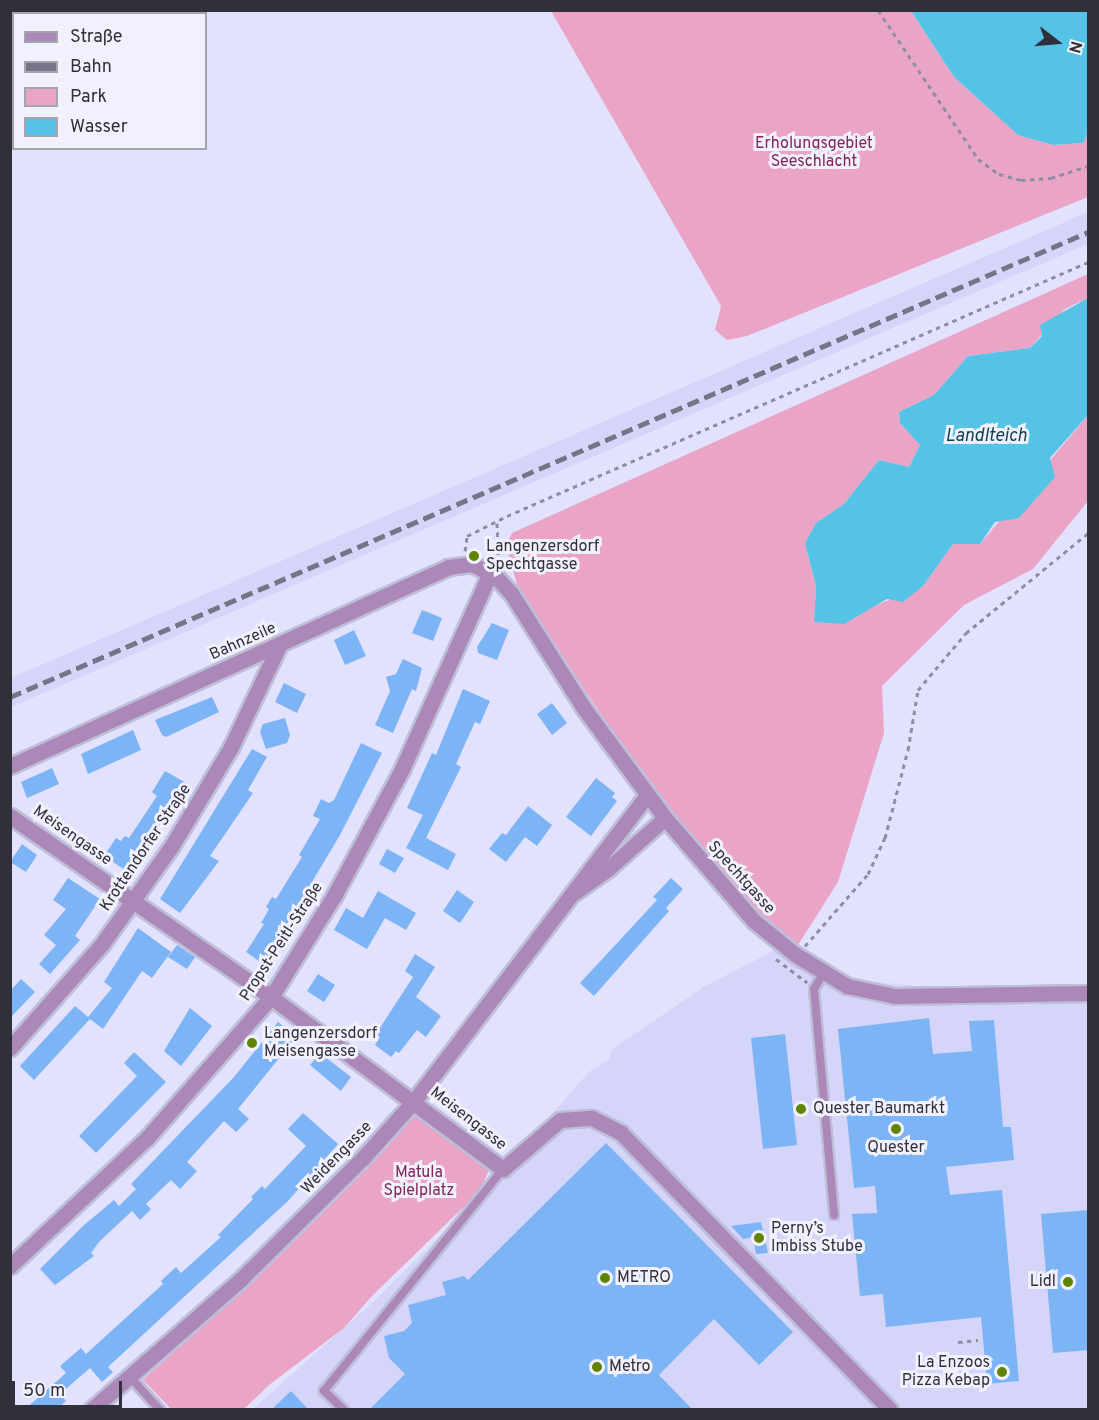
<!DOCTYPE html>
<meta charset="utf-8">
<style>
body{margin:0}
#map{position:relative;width:1099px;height:1420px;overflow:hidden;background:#e2e2ff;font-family:Overpass,sans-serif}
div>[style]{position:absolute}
.built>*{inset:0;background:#d5d5f9}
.green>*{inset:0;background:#eaa5c6}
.water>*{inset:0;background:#54c3e6}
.building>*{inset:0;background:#7db4f6}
.path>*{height:3px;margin-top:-1.5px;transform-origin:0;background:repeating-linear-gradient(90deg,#8e8ea2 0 4.5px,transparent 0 9px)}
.roads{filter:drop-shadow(2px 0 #bebed8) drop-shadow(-2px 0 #bebed8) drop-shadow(0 2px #bebed8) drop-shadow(0 -2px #bebed8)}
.lane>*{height:8px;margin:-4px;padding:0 4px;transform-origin:4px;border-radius:4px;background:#ab88b7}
.street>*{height:15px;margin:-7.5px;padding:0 7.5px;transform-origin:7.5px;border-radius:7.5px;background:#ab88b7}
.rail>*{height:4.5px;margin-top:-2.25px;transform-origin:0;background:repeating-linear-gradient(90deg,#757587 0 12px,transparent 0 18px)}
.dots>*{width:16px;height:16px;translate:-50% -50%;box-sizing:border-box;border:3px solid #f1f1fd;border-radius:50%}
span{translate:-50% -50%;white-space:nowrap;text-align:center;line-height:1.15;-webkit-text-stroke:6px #f1f1fd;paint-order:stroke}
.park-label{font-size:16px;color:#83245b}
.poi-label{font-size:16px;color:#30303b}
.left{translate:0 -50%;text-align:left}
.right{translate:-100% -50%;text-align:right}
.street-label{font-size:16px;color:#30303b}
.water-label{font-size:18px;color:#0c3e4d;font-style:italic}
.frame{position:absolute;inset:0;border:12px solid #30303b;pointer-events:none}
.legend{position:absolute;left:12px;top:12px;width:195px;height:138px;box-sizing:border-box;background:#f1f1fd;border:2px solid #a4a4af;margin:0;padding:8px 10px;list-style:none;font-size:18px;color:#30303b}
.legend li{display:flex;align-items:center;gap:12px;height:30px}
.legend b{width:30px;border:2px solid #a4a4af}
.north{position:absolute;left:1027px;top:12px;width:60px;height:60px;-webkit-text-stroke:4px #f1f1fd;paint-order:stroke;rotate:106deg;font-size:16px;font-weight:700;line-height:24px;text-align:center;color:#30303b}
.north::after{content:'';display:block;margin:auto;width:21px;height:27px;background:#30303b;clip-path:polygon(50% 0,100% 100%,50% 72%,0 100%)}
.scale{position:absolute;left:12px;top:1381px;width:110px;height:27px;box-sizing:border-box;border:3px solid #30303b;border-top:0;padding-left:8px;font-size:18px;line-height:21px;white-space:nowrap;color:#30303b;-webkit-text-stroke:4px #f1f1fd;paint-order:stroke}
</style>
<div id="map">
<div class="built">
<i style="clip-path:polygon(1088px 212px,1088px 244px,11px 707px,11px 678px)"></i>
<i style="clip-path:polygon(789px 943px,825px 967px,855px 980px,960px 990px,1088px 985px,1088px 1409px,252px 1410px,373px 1302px,477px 1199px,589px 1072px,610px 1059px,611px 1050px,705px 986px)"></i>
</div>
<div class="green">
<i style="clip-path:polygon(551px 11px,911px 11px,954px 77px,1018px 135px,1053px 145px,1083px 143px,1088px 133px,1088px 197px,747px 336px,727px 340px,715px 330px,721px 306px)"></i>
<i style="clip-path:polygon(1088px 274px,1088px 298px,1065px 309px,1030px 348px,968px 356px,934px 395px,899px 412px,900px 423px,920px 445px,909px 467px,879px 460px,844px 504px,816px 523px,805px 543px,816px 586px,814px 622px,869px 608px,923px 586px,953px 544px,980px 544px,1088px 415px,1088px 501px,1033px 569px,964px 605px,882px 686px,884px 733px,838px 882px,798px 945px,774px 930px,735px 888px,642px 774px,520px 595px,506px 545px,512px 533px)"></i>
<i style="clip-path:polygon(410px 1113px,426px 1117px,490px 1168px,479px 1192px,372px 1296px,344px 1328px,269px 1385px,244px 1409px,171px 1409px,143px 1380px,268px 1267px,359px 1176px)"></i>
</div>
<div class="water">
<i style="clip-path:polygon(911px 11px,1088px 11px,1088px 133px,1083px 143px,1053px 145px,1018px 135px,954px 77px)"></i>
<i style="clip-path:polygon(1088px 298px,1088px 415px,1050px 458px,1055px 477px,1019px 518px,995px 522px,980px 544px,953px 544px,923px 586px,903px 602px,887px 599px,844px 624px,814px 622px,816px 586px,805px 543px,816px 523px,844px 504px,879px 460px,909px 467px,920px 445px,900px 423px,899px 412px,934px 395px,968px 356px,1030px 348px,1042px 336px,1040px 325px)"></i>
</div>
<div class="building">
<i style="clip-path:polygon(422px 610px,442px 618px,433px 641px,412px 633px)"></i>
<i style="clip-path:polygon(492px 623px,509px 630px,497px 660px,478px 653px,477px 647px)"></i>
<i style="clip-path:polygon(354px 630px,366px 656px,345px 665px,334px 640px)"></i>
<i style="clip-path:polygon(403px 659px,422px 668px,416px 691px,412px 689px,393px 733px,375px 725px,390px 691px,386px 677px,396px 674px)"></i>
<i style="clip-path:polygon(284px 683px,306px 694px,297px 713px,275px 702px)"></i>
<i style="clip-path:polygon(463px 689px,490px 701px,480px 724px,475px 722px,456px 764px,461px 767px,426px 838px,456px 854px,448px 870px,406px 848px,423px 815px,407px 808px,432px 753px,436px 755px)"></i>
<i style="clip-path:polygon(212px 697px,219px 712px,166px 737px,162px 735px,155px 720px)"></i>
<i style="clip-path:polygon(552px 703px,567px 723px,552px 735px,537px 714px)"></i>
<i style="clip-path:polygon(285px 718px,290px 735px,287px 743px,266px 749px,260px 732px,263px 724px)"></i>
<i style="clip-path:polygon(133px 730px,141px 750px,88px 774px,81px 754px)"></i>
<i style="clip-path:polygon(361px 743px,382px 753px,340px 835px,263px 964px,246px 952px,264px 924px,261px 923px,269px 909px,266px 907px,272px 897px,276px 899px,302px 857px,299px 855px,320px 819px,313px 816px,321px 799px,329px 803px,334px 800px)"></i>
<i style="clip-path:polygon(252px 749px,267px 757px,248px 790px,253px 793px,210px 856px,219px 861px,180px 913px,160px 899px)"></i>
<i style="clip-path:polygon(52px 768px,59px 784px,27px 798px,21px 782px)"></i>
<i style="clip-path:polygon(165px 771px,188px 784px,131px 874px,104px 856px,116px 838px,121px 841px,125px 836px,129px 838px,157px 796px,152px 792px)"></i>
<i style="clip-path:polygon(596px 778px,615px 793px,612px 797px,617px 801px,591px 836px,566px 817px)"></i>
<i style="clip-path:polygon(528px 806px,552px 825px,537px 846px,525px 837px,506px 862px,489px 849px,502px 833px,506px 835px)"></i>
<i style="clip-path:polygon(22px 844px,37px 855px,26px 872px,10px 862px)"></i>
<i style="clip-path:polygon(387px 849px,404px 858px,395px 873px,379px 864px)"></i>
<i style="clip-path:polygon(68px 878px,100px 899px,75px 936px,80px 940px,50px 974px,39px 964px,56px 945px,44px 935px,66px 909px,53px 900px)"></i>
<i style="clip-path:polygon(671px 878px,683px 889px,666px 908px,669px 911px,594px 996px,580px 983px,657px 900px,653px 897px)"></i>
<i style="clip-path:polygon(457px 890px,474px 902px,460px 923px,443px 911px)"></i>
<i style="clip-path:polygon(378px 891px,416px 913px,406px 930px,385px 918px,367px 949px,334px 930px,346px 908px,363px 918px)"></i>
<i style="clip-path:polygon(138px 928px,171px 952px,152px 978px,142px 971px,103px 1029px,90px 1019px,34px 1080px,20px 1066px,75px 1006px,88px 1017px,112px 988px,104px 982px)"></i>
<i style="clip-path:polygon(177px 945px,195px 957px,187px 969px,168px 957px)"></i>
<i style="clip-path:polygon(415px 954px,435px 967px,416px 997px,441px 1016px,426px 1037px,417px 1030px,399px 1053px,396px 1051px,391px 1057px,375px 1045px,380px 1037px,376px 1034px,413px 977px,405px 971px)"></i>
<i style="clip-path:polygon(318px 974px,335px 985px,324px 1002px,307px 991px)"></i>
<i style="clip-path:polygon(21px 979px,35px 992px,10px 1018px,10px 991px)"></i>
<i style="clip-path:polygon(190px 1008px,212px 1026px,181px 1066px,164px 1051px)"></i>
<i style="clip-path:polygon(929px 1018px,933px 1054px,972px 1051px,969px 1021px,994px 1020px,1003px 1127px,1011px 1127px,1014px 1160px,946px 1167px,950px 1195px,1002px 1190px,1019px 1381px,987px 1384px,981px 1317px,886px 1327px,883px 1294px,860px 1296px,852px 1214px,877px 1213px,875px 1186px,854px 1188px,838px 1029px)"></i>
<i style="clip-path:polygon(278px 1022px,296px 1037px,238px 1109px,249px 1119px,236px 1132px,224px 1121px,187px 1162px,197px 1171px,180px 1189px,171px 1180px,146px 1204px,151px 1209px,140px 1220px,132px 1211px,99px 1242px,91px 1253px,94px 1256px,55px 1285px,40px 1269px,84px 1225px,114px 1200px,119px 1206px,136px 1189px,131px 1184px,234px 1077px)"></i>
<i style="clip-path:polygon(785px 1034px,797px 1145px,763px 1149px,751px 1038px)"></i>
<i style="clip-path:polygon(134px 1052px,166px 1082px,96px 1153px,79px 1136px,137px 1076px,124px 1063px)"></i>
<i style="clip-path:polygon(320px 1053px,351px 1077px,341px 1091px,310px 1065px)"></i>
<i style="clip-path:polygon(303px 1113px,338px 1144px,288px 1201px,108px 1367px,113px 1372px,102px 1382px,90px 1368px,60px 1394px,66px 1401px,56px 1410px,24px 1410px,66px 1373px,60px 1366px,81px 1348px,86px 1354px,163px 1284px,161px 1281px,176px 1267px,181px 1273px,221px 1237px,218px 1235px,253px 1199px,251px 1197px,262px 1186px,265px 1189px,306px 1146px,288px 1129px)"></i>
<i style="clip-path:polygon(606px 1143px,793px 1332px,759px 1365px,714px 1319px,659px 1375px,693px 1410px,369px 1410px,405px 1374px,389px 1358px,384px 1336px,404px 1331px,412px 1323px,408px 1305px,446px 1295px,442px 1282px,464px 1276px,468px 1280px)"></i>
<i style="clip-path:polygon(1089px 1210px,1089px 1350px,1053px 1353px,1041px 1214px)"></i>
<i style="clip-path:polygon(761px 1222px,768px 1253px,756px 1254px,753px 1237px,743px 1239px,731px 1226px)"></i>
<i style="clip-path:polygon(291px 1391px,309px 1410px,271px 1410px)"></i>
</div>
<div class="path">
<i style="left:878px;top:10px;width:179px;rotate:56.1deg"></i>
<i style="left:978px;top:159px;width:26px;rotate:36deg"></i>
<i style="left:999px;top:174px;width:23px;rotate:15deg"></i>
<i style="left:1021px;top:180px;width:30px;rotate:-4deg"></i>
<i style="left:1051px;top:178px;width:39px;rotate:-18deg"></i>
<i style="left:497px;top:523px;width:37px;rotate:88deg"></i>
<i style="left:465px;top:551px;width:15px;rotate:-82deg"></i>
<i style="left:467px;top:536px;width:45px;rotate:-26.6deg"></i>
<i style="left:507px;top:516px;width:634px;rotate:-23.61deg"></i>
<i style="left:805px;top:946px;width:96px;rotate:-48.8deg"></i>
<i style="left:868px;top:874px;width:40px;rotate:-65deg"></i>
<i style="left:885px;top:838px;width:91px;rotate:-75.4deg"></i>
<i style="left:908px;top:750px;width:61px;rotate:-80.5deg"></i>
<i style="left:918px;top:690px;width:75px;rotate:-49.9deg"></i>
<i style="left:966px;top:633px;width:158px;rotate:-39.3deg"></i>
<i style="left:776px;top:959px;width:39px;rotate:37deg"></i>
<i style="left:958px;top:1342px;width:20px;rotate:-6deg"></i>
</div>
<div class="roads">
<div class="lane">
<i style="left:823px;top:974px;width:17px;rotate:121deg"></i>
<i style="left:814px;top:989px;width:227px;rotate:84.9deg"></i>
<i style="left:130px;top:1377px;width:45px;rotate:47.7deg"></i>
<i style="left:344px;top:1410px;width:28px;rotate:-136deg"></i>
<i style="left:324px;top:1391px;width:285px;rotate:-51.1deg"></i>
</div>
<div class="street">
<i style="left:10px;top:766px;width:481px;rotate:-24.4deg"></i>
<i style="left:448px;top:567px;width:24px;rotate:-7deg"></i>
<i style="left:472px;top:564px;width:27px;rotate:28deg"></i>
<i style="left:496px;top:577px;width:22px;rotate:47deg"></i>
<i style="left:511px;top:593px;width:135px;rotate:57.7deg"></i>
<i style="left:583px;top:707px;width:138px;rotate:53.5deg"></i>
<i style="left:665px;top:818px;width:136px;rotate:49.2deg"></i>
<i style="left:754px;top:921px;width:54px;rotate:39deg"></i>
<i style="left:796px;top:955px;width:60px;rotate:31.3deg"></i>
<i style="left:847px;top:986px;width:49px;rotate:11.8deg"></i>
<i style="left:895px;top:996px;width:193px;rotate:-0.9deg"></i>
<i style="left:10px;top:816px;width:318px;rotate:34.7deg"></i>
<i style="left:271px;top:997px;width:289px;rotate:36.6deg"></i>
<i style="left:503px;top:1169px;width:75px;rotate:-40.7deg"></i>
<i style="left:560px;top:1120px;width:32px;rotate:-4deg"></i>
<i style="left:592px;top:1118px;width:33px;rotate:27deg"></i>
<i style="left:621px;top:1133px;width:386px;rotate:45.8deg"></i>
<i style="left:575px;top:892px;width:42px;rotate:-35.2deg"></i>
<i style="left:609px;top:868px;width:75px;rotate:-41.8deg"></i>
<i style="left:10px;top:1048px;width:139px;rotate:-48.5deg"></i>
<i style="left:102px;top:944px;width:119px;rotate:-54.6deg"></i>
<i style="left:171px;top:847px;width:117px;rotate:-59deg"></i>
<i style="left:231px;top:747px;width:112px;rotate:-64.6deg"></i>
<i style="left:10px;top:1266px;width:187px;rotate:-43.1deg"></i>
<i style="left:147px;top:1138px;width:188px;rotate:-48.7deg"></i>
<i style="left:271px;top:997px;width:121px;rotate:-58.1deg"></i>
<i style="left:335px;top:894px;width:142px;rotate:-61.8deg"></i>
<i style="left:402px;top:769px;width:215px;rotate:-65.8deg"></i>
<i style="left:91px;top:1410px;width:199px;rotate:-41.1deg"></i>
<i style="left:241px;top:1279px;width:172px;rotate:-44.8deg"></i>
<i style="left:363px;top:1158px;width:76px;rotate:-48.2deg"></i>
<i style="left:414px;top:1101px;width:385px;rotate:-52.7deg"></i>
</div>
</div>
<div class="rail">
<i style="left:10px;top:697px;width:1174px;rotate:-23.33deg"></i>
</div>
<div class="dots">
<i style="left:474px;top:556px;background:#5f8403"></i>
<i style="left:252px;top:1043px;background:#5f8403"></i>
<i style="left:801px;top:1109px;background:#5f8403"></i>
<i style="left:896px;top:1129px;background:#5f8403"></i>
<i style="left:759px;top:1238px;background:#5f8403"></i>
<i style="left:605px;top:1278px;background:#5f8403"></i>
<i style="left:1068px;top:1282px;background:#5f8403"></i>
<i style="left:597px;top:1367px;background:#5f8403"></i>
<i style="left:1002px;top:1372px;background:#5f8403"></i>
</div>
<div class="park-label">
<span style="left:814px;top:153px">Erholungsgebiet<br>Seeschlacht</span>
<span style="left:419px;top:1182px">Matula<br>Spielplatz</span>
</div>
<div class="poi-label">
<span class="left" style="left:486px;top:556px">Langenzersdorf<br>Spechtgasse</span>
<span class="left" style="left:264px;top:1043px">Langenzersdorf<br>Meisengasse</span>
<span class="left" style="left:813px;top:1109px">Quester Baumarkt</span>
<span style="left:896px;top:1148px">Quester</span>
<span class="left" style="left:771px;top:1238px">Perny’s<br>Imbiss Stube</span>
<span class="left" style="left:617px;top:1278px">METRO</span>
<span class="right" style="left:1056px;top:1282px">Lidl</span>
<span class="right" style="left:990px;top:1372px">La Enzoos<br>Pizza Kebap</span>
<span class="left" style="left:609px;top:1367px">Metro</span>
</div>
<div class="street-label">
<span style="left:243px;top:642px;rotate:-24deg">Bahnzeile</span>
<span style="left:72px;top:836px;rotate:35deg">Meisengasse</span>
<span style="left:146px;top:848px;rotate:-56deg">Krottendorfer Straße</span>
<span style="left:741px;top:878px;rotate:48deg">Spechtgasse</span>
<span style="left:282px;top:942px;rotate:-57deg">Propst-Peitl-Straße</span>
<span style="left:468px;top:1119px;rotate:38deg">Meisengasse</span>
<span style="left:337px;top:1158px;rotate:-46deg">Weidengasse</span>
</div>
<div class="water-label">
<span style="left:986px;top:437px">Landlteich</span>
</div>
<div class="frame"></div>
<ul class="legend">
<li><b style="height:8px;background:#ab88b7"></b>Straße</li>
<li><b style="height:8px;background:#757587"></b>Bahn</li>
<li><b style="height:16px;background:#eaa5c6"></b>Park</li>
<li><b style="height:16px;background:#54c3e6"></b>Wasser</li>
</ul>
<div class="north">N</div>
<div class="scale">50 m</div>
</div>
